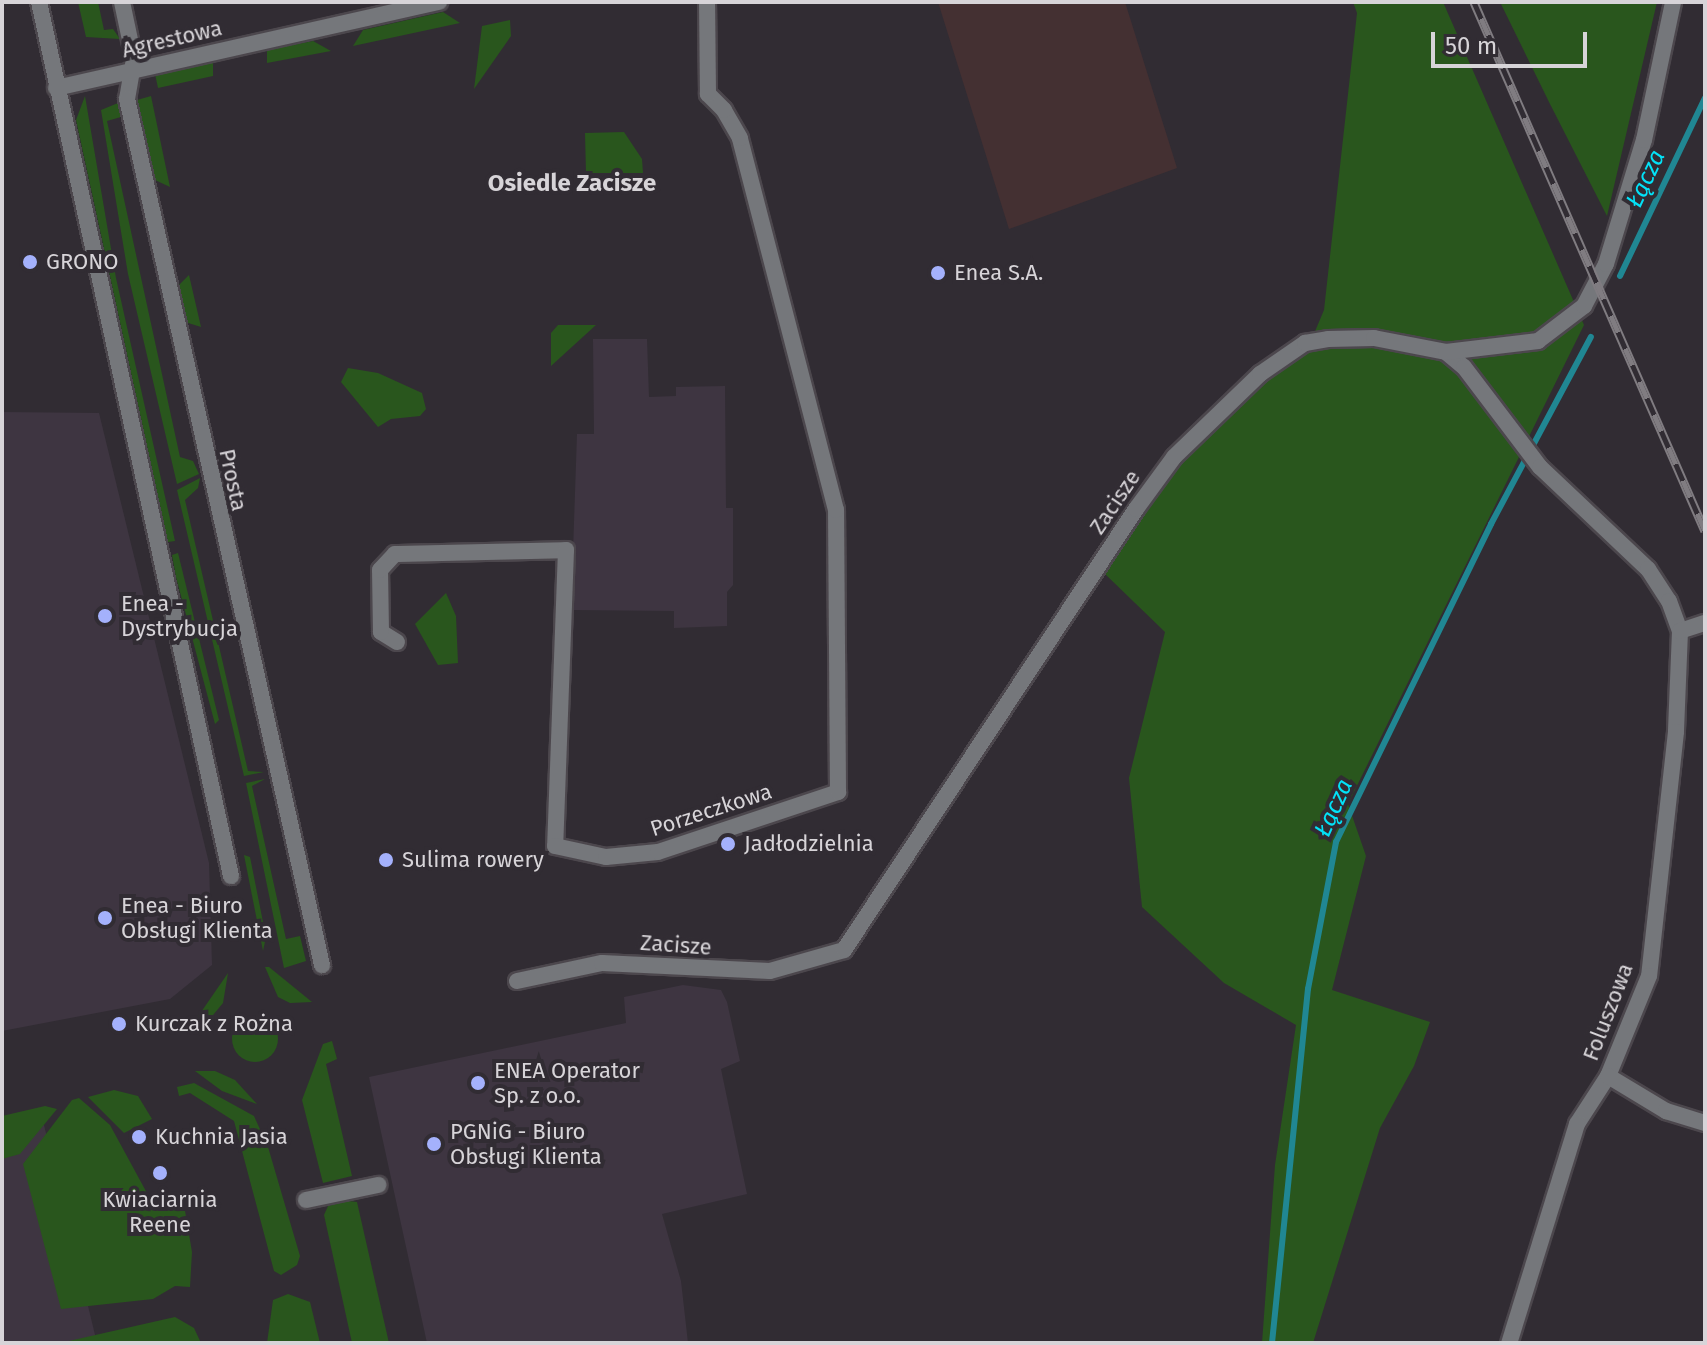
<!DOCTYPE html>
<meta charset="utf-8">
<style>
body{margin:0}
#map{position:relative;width:1707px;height:1345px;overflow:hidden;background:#312c33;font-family:"Fira Sans",sans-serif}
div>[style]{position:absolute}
.built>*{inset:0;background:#3e3541}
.industrial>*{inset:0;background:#443032}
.green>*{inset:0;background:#29561d}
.round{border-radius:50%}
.stream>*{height:6px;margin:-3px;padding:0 3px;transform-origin:3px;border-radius:3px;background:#208793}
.roads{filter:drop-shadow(2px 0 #4c474d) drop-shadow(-2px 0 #4c474d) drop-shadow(0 2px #4c474d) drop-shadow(0 -2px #4c474d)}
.minor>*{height:16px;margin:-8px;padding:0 8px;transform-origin:8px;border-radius:8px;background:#75777b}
.tertiary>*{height:16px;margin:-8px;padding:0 8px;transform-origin:8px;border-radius:8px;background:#75777b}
.rail>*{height:9px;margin-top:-4.5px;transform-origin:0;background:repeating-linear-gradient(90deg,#312c33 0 18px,#807c81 0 36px);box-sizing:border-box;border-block:2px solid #807c81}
.dots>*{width:22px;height:22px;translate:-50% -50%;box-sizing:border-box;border:4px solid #312c33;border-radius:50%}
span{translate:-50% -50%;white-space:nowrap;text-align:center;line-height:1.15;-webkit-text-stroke:8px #312c33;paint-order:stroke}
.street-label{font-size:22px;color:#d7d4d8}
.poi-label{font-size:22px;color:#d7d4d8}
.left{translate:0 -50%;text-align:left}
.water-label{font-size:24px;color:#03e2f7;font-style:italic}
.neighbourhood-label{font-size:24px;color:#d7d4d8;font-weight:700}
.frame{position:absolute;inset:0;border:4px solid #d7d4d8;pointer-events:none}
.scale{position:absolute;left:1431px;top:32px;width:156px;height:36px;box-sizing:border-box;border:4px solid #d7d4d8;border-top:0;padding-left:10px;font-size:24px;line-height:28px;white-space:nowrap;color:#d7d4d8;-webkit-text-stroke:6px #312c33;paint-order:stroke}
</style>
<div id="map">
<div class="built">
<i style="clip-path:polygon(593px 339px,647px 339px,649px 397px,676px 396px,676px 387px,725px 386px,726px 508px,733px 508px,733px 585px,727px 592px,727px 626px,674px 628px,674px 611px,571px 610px,577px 434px,594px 434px)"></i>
<i style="clip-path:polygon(2px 412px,99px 413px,209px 863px,212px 965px,170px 999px,2px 1031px)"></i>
<i style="clip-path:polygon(683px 985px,721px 990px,727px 1002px,740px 1061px,721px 1069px,747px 1194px,662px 1214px,681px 1281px,688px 1343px,427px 1343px,369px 1077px,626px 1023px,624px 997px)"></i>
<i style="clip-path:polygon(43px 1121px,97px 1343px,2px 1343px,2px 1130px)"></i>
</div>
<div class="industrial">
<i style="clip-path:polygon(938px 2px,1125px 2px,1177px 168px,1009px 229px)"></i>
</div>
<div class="green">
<i style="clip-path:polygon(78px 2px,98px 2px,104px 30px,113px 29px,120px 39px,86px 37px)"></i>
<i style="clip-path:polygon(1353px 2px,1443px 2px,1584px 325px,1348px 804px,1366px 856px,1332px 990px,1430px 1022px,1414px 1066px,1380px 1128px,1313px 1343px,1262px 1343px,1275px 1165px,1296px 1025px,1224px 983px,1142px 907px,1129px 778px,1165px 632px,1105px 574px,1154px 495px,1198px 440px,1253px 387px,1308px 348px,1324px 310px,1357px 13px)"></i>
<i style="clip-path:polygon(1500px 2px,1657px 2px,1607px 216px,1549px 102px)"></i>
<i style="clip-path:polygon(443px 12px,460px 23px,353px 46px,363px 30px)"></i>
<i style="clip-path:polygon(510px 20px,511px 36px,474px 89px,482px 26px)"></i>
<i style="clip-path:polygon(313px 41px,331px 51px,267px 63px,267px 50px)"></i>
<i style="clip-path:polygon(213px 62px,213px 76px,158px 88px,155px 74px)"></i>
<i style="clip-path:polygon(85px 96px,116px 278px,175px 541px,168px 542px,76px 120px)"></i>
<i style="clip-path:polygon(151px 96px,170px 187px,155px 180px,137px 100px)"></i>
<i style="clip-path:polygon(118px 103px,121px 117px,107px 121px,180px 457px,193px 461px,199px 474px,177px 484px,128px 274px,101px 110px)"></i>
<i style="clip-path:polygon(624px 132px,642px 159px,643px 173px,586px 173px,585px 133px)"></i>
<i style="clip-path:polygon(189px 275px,201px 327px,185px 322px,178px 286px)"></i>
<i style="clip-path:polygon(558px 325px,596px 325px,551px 366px,551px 333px)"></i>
<i style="clip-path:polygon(348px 368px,378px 373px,422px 393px,426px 409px,420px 416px,391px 419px,378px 427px,341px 382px)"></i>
<i style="clip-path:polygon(200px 478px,198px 488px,185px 500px,248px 771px,264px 772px,244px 776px,177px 490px)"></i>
<i style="clip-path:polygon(178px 553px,219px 720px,215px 724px,176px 577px,172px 555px)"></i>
<i style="clip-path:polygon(446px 593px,456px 616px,458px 663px,438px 665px,415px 624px)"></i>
<i style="clip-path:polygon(265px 779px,252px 786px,286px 939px,300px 936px,306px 961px,284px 968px,246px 783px)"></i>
<i style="clip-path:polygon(244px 855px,250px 857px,266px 937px,263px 951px)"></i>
<i style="clip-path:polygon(265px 967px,269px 967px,312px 1002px,290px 1003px,278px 997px)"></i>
<i style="clip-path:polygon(228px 973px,223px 1003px,204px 1026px,188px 1031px)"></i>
<i class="round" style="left:232px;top:1016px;width:46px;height:46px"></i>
<i style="clip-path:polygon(332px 1041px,337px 1059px,326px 1064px,352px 1176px,323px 1183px,302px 1100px,323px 1044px)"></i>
<i style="clip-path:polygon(195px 1071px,215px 1071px,235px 1080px,257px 1104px,222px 1091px)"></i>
<i style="clip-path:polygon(194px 1083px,254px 1116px,268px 1147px,300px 1256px,297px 1265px,281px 1275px,274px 1271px,234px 1121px,190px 1093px,179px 1096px,177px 1087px)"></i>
<i style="clip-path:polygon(114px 1090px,138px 1096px,152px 1119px,124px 1133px,88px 1097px)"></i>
<i style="clip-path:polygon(79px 1098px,110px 1125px,154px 1206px,182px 1193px,192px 1252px,190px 1287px,175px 1286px,153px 1299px,61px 1309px,23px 1164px,72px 1100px)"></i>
<i style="clip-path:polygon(45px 1106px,57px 1109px,20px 1154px,2px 1159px,2px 1116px)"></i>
<i style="clip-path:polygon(348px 1201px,357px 1202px,389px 1343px,352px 1343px,324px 1215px,328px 1206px)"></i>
<i style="clip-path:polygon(288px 1294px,310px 1302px,320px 1343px,267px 1343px,273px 1300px)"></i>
<i style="clip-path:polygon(175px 1317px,194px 1328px,201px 1343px,60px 1343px)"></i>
</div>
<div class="stream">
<i style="left:1620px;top:276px;width:197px;rotate:-64.5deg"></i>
<i style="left:1272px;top:1343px;width:356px;rotate:-84.2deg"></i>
<i style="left:1308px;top:989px;width:150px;rotate:-79.2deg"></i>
<i style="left:1336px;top:842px;width:354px;rotate:-64deg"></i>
<i style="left:1491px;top:524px;width:212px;rotate:-61.9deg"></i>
</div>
<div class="roads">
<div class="minor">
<i style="left:122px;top:2px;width:58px;rotate:78.1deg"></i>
<i style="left:134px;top:59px;width:41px;rotate:99.9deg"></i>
<i style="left:127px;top:99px;width:888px;rotate:77.31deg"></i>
<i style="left:56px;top:88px;width:393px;rotate:-12.7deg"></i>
<i style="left:1446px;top:352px;width:23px;rotate:40deg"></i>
<i style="left:1464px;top:367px;width:126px;rotate:52.8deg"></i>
<i style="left:1540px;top:467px;width:149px;rotate:43.4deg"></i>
<i style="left:1648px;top:569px;width:38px;rotate:57deg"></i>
<i style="left:1669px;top:601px;width:32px;rotate:70deg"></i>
<i style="left:1680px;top:631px;width:101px;rotate:92.3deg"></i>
<i style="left:1676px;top:732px;width:245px;rotate:96.3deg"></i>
<i style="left:1649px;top:976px;width:108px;rotate:112.3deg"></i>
<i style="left:1608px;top:1076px;width:57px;rotate:122.9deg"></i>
<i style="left:1577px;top:1124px;width:229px;rotate:107.2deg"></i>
<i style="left:1680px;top:631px;width:26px;rotate:-18deg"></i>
<i style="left:397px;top:642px;width:19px;rotate:-148deg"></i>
<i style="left:381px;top:632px;width:62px;rotate:-90.9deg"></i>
<i style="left:380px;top:570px;width:22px;rotate:-47deg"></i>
<i style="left:395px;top:554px;width:171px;rotate:-1.3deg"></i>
<i style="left:566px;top:550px;width:296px;rotate:92.1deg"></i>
<i style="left:555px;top:846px;width:52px;rotate:12.2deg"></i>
<i style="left:606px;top:857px;width:52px;rotate:-5.5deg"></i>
<i style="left:658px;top:852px;width:190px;rotate:-18.4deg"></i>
<i style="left:838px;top:792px;width:282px;rotate:-90.4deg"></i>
<i style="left:836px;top:510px;width:384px;rotate:-104.5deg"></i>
<i style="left:740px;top:138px;width:32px;rotate:-120deg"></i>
<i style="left:724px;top:110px;width:23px;rotate:-135deg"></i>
<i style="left:708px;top:94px;width:92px;rotate:-90.6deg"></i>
<i style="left:517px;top:981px;width:87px;rotate:-12deg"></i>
<i style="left:602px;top:963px;width:168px;rotate:2.7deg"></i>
<i style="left:770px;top:971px;width:77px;rotate:-15.8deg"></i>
<i style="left:844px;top:950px;width:529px;rotate:-56.49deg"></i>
<i style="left:1136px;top:509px;width:64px;rotate:-53.8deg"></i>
<i style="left:1174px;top:457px;width:120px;rotate:-44deg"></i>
<i style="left:1260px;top:374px;width:55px;rotate:-34.6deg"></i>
<i style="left:1305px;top:343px;width:23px;rotate:-10deg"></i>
<i style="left:1328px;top:339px;width:46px;rotate:-1.2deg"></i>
<i style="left:1374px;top:338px;width:73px;rotate:11deg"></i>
<i style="left:1446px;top:352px;width:93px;rotate:-6.8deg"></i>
<i style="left:1538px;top:341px;width:58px;rotate:-37.3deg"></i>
<i style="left:1584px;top:306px;width:47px;rotate:-62.4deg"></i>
<i style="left:1606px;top:264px;width:130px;rotate:-73deg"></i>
<i style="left:1644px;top:140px;width:141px;rotate:-78.1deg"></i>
<i style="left:1608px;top:1076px;width:68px;rotate:31.1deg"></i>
<i style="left:1666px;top:1111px;width:41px;rotate:17.1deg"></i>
<i style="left:306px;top:1200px;width:74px;rotate:-11.8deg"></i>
</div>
<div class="tertiary">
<i style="left:39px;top:2px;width:895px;rotate:77.61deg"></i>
</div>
</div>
<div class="rail">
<i style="left:1474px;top:2px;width:577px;rotate:66.41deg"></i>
</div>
<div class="dots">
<i style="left:30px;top:262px;background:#a4b1fc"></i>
<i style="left:938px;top:273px;background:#a4b1fc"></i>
<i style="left:105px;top:616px;background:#a4b1fc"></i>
<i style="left:728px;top:844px;background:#a4b1fc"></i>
<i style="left:386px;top:860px;background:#a4b1fc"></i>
<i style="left:105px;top:918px;background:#a4b1fc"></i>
<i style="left:119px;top:1024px;background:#a4b1fc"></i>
<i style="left:478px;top:1083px;background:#a4b1fc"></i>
<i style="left:139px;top:1137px;background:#a4b1fc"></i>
<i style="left:434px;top:1144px;background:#a4b1fc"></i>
<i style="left:160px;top:1173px;background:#a4b1fc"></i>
</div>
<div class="street-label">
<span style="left:172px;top:39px;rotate:-13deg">Agrestowa</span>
<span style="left:233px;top:480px;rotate:78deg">Prosta</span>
<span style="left:1115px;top:502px;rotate:-56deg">Zacisze</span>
<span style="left:711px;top:810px;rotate:-18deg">Porzeczkowa</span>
<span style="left:676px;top:945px;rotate:4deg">Zacisze</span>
<span style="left:1608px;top:1012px;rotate:-69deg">Foluszowa</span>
</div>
<div class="poi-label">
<span class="left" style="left:46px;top:262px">GRONO</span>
<span class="left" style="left:954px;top:273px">Enea S.A.</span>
<span class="left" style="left:121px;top:616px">Enea -<br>Dystrybucja</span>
<span class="left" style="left:744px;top:844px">Jadłodzielnia</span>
<span class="left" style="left:402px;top:860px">Sulima rowery</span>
<span class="left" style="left:121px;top:918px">Enea - Biuro<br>Obsługi Klienta</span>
<span class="left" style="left:135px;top:1024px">Kurczak z Rożna</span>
<span class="left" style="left:494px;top:1083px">ENEA Operator<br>Sp. z o.o.</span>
<span class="left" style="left:450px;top:1144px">PGNiG - Biuro<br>Obsługi Klienta</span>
<span class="left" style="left:155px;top:1137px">Kuchnia Jasia</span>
<span style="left:160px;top:1212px">Kwiaciarnia<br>Reene</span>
</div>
<div class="water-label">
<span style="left:1646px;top:179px;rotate:-65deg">Łącza</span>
<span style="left:1334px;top:808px;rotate:-66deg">Łącza</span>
</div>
<div class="neighbourhood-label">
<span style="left:572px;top:184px">Osiedle Zacisze</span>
</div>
<div class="frame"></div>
<div class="scale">50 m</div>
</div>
